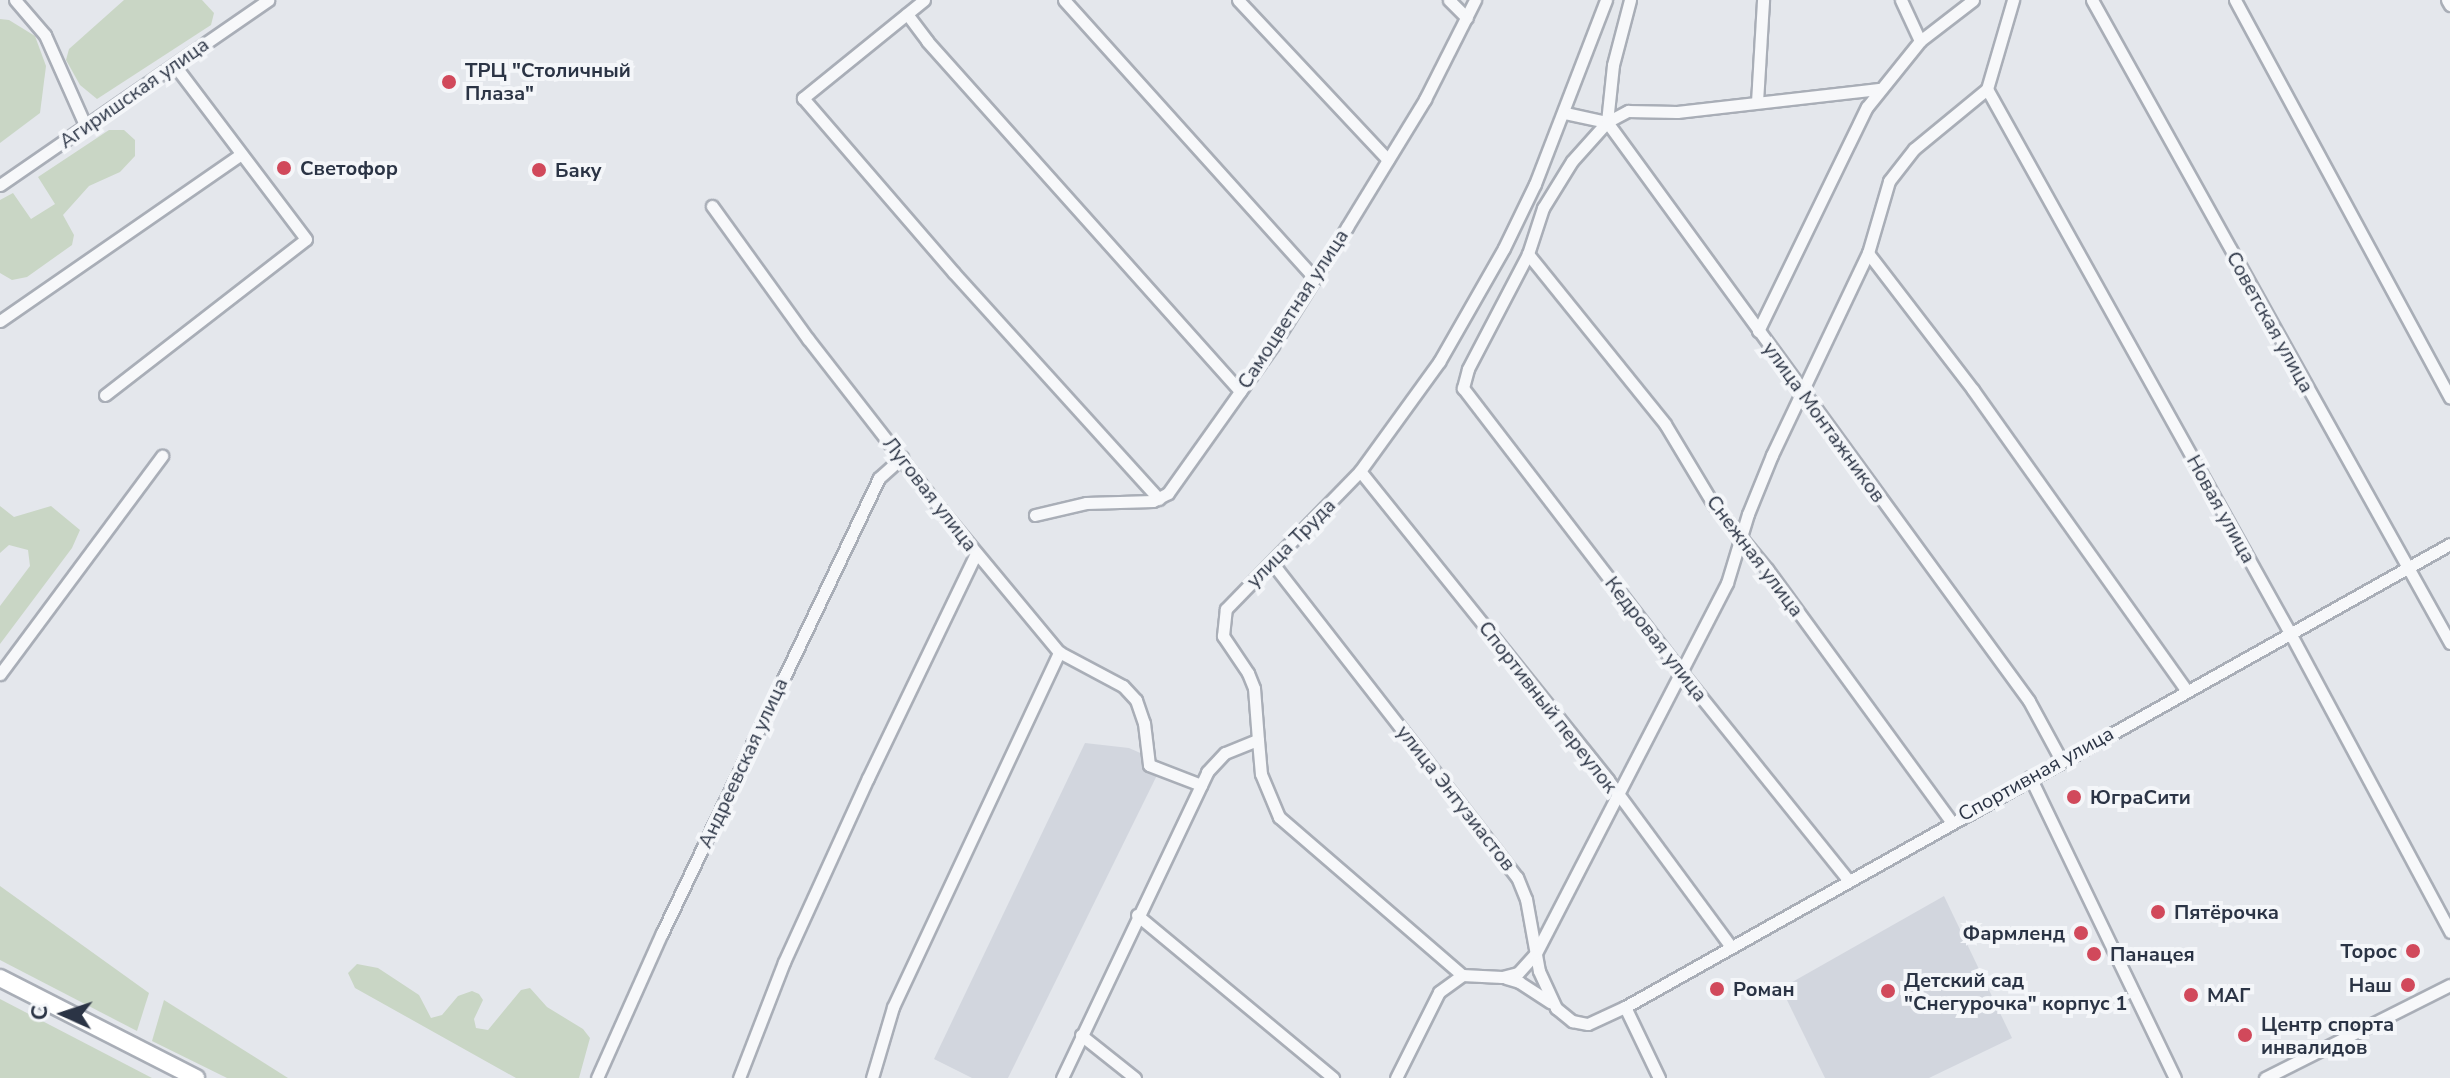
<!DOCTYPE html>
<meta charset="utf-8">
<style>
body{margin:0}
#map{position:relative;width:2450px;height:1078px;overflow:hidden;background:#e4e7ec;font-family:"Nunito Sans",sans-serif}
div>[style]{position:absolute}
.built>*{inset:0;background:#d2d6de}
.green>*{inset:0;background:#c9d6c5}
.roads{filter:drop-shadow(2px 0 #a9aeb7) drop-shadow(-2px 0 #a9aeb7) drop-shadow(0 2px #a9aeb7) drop-shadow(0 -2px #a9aeb7)}
.minor>*{height:11px;margin:-5.5px;padding:0 5.5px;transform-origin:5.5px;border-radius:5.5px;background:#f7f8fa}
.highway>*{height:16px;margin:-8px;padding:0 8px;transform-origin:8px;border-radius:8px;background:#fff}
.dots>*{width:22px;height:22px;translate:-50% -50%;box-sizing:border-box;border:4px solid #f4f6f9;border-radius:50%}
span{translate:-50% -50%;white-space:nowrap;text-align:center;line-height:1.15;-webkit-text-stroke:8px #f4f6f9;paint-order:stroke}
.poi-label{font-size:20px;color:#2b3445;font-weight:700}
.left{translate:0 -50%;text-align:left}
.right{translate:-100% -50%;text-align:right}
.street-label{font-size:20px;color:#2b3445}
.north{position:absolute;left:24px;top:974px;width:80px;height:80px;-webkit-text-stroke:6px #f4f6f9;paint-order:stroke;rotate:273deg;font-size:22px;font-weight:700;line-height:32px;text-align:center;color:#2b3445}
.north::after{content:'';display:block;margin:auto;width:28px;height:36px;background:#2b3445;clip-path:polygon(50% 0,100% 100%,50% 72%,0 100%)}
</style>
<div id="map">
<div class="built">
<i style="clip-path:polygon(1085px 743px,1129px 748px,1163px 763px,1008px 1078px,972px 1078px,934px 1059px)"></i>
<i style="clip-path:polygon(1944px 896px,2012px 1038px,1929px 1078px,1825px 1078px,1785px 996px,1787px 985px)"></i>
</div>
<div class="green">
<i style="clip-path:polygon(124px 0,202px 0,214px 13px,211px 25px,97px 99px,80px 85px,66px 60px,69px 49px)"></i>
<i style="clip-path:polygon(0 19px,9px 20px,35px 36px,46px 66px,40px 113px,0 143px)"></i>
<i style="clip-path:polygon(109px 130px,124px 130px,135px 140px,135px 156px,120px 172px,89px 186px,63px 215px,74px 235px,72px 245px,27px 277px,12px 280px,0 273px,0 200px,13px 193px,31px 219px,55px 204px,38px 177px)"></i>
<i style="clip-path:polygon(0 506px,14px 517px,51px 506px,80px 530px,72px 548px,0 644px,0 606px,30px 566px,28px 550px,9px 545px,0 553px)"></i>
<i style="clip-path:polygon(0 886px,149px 993px,137px 1031px,0 960px)"></i>
<i style="clip-path:polygon(357px 964px,378px 968px,419px 995px,431px 1018px,442px 1015px,458px 996px,472px 991px,479px 994px,483px 1000px,474px 1019px,476px 1028px,488px 1030px,521px 990px,530px 988px,547px 1007px,583px 1029px,590px 1038px,579px 1078px,516px 1078px,355px 988px,348px 973px)"></i>
<i style="clip-path:polygon(0 999px,152px 1078px,0 1078px)"></i>
<i style="clip-path:polygon(164px 1000px,288px 1078px,227px 1078px,152px 1041px)"></i>
</div>
<div class="roads">
<div class="minor">
<i style="left:15px;top:0;width:46px;rotate:49.4deg"></i>
<i style="left:45px;top:35px;width:101px;rotate:66deg"></i>
<i style="left:924px;top:0;width:156px;rotate:141deg"></i>
<i style="left:803px;top:98px;width:231px;rotate:49.2deg"></i>
<i style="left:954px;top:273px;width:305px;rotate:47.8deg"></i>
<i style="left:1064px;top:0;width:375px;rotate:48deg"></i>
<i style="left:1238px;top:0;width:219px;rotate:46.8deg"></i>
<i style="left:1449px;top:0;width:25px;rotate:45deg"></i>
<i style="left:1630px;top:0;width:67px;rotate:104.7deg"></i>
<i style="left:1613px;top:65px;width:57px;rotate:96deg"></i>
<i style="left:1607px;top:122px;width:52px;rotate:131.9deg"></i>
<i style="left:1572px;top:161px;width:55px;rotate:121.7deg"></i>
<i style="left:1543px;top:208px;width:48px;rotate:108.1deg"></i>
<i style="left:1528px;top:254px;width:130px;rotate:117.6deg"></i>
<i style="left:1468px;top:369px;width:20px;rotate:105deg"></i>
<i style="left:1463px;top:388px;width:358px;rotate:52.5deg"></i>
<i style="left:1681px;top:672px;width:268px;rotate:51.2deg"></i>
<i style="left:1901px;top:0;width:45px;rotate:65.1deg"></i>
<i style="left:2092px;top:0;width:736px;rotate:60.89deg"></i>
<i style="left:2235px;top:0;width:452px;rotate:61.6deg"></i>
<i style="left:2447px;top:0;width:6px;rotate:59deg"></i>
<i style="left:907px;top:14px;width:34px;rotate:53deg"></i>
<i style="left:927px;top:41px;width:470px;rotate:48.2deg"></i>
<i style="left:1987px;top:89px;width:623px;rotate:60.88deg"></i>
<i style="left:2290px;top:633px;width:339px;rotate:61.8deg"></i>
<i style="left:1757px;top:102px;width:102px;rotate:-86.6deg"></i>
<i style="left:1565px;top:113px;width:43px;rotate:12.1deg"></i>
<i style="left:1607px;top:122px;width:716px;rotate:53.91deg"></i>
<i style="left:2029px;top:701px;width:67px;rotate:61.5deg"></i>
<i style="left:1607px;top:122px;width:24px;rotate:-28deg"></i>
<i style="left:1628px;top:111px;width:49px;rotate:1.2deg"></i>
<i style="left:1677px;top:112px;width:203px;rotate:-6.5deg"></i>
<i style="left:0;top:185px;width:326px;rotate:-34.6deg"></i>
<i style="left:712px;top:206px;width:164px;rotate:54.2deg"></i>
<i style="left:808px;top:339px;width:224px;rotate:52.1deg"></i>
<i style="left:946px;top:516px;width:177px;rotate:50.3deg"></i>
<i style="left:1059px;top:652px;width:72px;rotate:28deg"></i>
<i style="left:1123px;top:686px;width:19px;rotate:47deg"></i>
<i style="left:1136px;top:700px;width:24px;rotate:71deg"></i>
<i style="left:1144px;top:723px;width:42px;rotate:83.2deg"></i>
<i style="left:1149px;top:765px;width:56px;rotate:21deg"></i>
<i style="left:1868px;top:253px;width:173px;rotate:52.5deg"></i>
<i style="left:1973px;top:390px;width:368px;rotate:54.6deg"></i>
<i style="left:1528px;top:254px;width:218px;rotate:51.1deg"></i>
<i style="left:1665px;top:424px;width:93px;rotate:59deg"></i>
<i style="left:1713px;top:504px;width:85px;rotate:50.3deg"></i>
<i style="left:1767px;top:569px;width:312px;rotate:53.9deg"></i>
<i style="left:0;top:321px;width:293px;rotate:-34.7deg"></i>
<i style="left:1758px;top:331px;width:249px;rotate:-64.1deg"></i>
<i style="left:1867px;top:107px;width:85px;rotate:-51.2deg"></i>
<i style="left:1920px;top:41px;width:67px;rotate:-37.7deg"></i>
<i style="left:105px;top:395px;width:254px;rotate:-37.8deg"></i>
<i style="left:306px;top:239px;width:217px;rotate:-127.1deg"></i>
<i style="left:1360px;top:471px;width:396px;rotate:51.2deg"></i>
<i style="left:1608px;top:780px;width:207px;rotate:53.6deg"></i>
<i style="left:1035px;top:515px;width:52px;rotate:-13.2deg"></i>
<i style="left:1086px;top:503px;width:67px;rotate:-1.7deg"></i>
<i style="left:1153px;top:501px;width:17px;rotate:-28deg"></i>
<i style="left:1168px;top:493px;width:181px;rotate:-54.6deg"></i>
<i style="left:1273px;top:345px;width:139px;rotate:-57.9deg"></i>
<i style="left:1347px;top:227px;width:150px;rotate:-58.6deg"></i>
<i style="left:1425px;top:99px;width:111px;rotate:-63.2deg"></i>
<i style="left:1273px;top:564px;width:397px;rotate:52.1deg"></i>
<i style="left:1517px;top:877px;width:24px;rotate:68deg"></i>
<i style="left:1526px;top:899px;width:73px;rotate:79.8deg"></i>
<i style="left:1539px;top:971px;width:41px;rotate:65.3deg"></i>
<i style="left:1556px;top:1008px;width:21px;rotate:39deg"></i>
<i style="left:1572px;top:1021px;width:16px;rotate:11deg"></i>
<i style="left:1588px;top:1024px;width:41px;rotate:-24.7deg"></i>
<i style="left:1625px;top:1007px;width:79px;rotate:64.4deg"></i>
<i style="left:0;top:674px;width:272px;rotate:-53.4deg"></i>
<i style="left:1258px;top:740px;width:34px;rotate:85deg"></i>
<i style="left:1261px;top:774px;width:47px;rotate:67.3deg"></i>
<i style="left:1279px;top:817px;width:242px;rotate:40.8deg"></i>
<i style="left:2030px;top:777px;width:334px;rotate:64.3deg"></i>
<i style="left:1137px;top:915px;width:255px;rotate:39.7deg"></i>
<i style="left:1506px;top:978px;width:14px;rotate:17deg"></i>
<i style="left:1519px;top:982px;width:37px;rotate:33deg"></i>
<i style="left:1625px;top:1007px;width:946px;rotate:-29.3deg"></i>
<i style="left:1081px;top:1035px;width:69px;rotate:38.5deg"></i>
<i style="left:597px;top:1078px;width:159px;rotate:-65.9deg"></i>
<i style="left:662px;top:933px;width:504px;rotate:-64.5deg"></i>
<i style="left:879px;top:478px;width:31px;rotate:-42deg"></i>
<i style="left:739px;top:1078px;width:124px;rotate:-68.8deg"></i>
<i style="left:784px;top:962px;width:202px;rotate:-65.5deg"></i>
<i style="left:868px;top:778px;width:249px;rotate:-64.3deg"></i>
<i style="left:872px;top:1078px;width:74px;rotate:-73.5deg"></i>
<i style="left:893px;top:1007px;width:392px;rotate:-64.9deg"></i>
<i style="left:1062px;top:1078px;width:339px;rotate:-64.6deg"></i>
<i style="left:1207px;top:772px;width:26px;rotate:-47deg"></i>
<i style="left:1225px;top:753px;width:35px;rotate:-22deg"></i>
<i style="left:1258px;top:740px;width:52px;rotate:-94.4deg"></i>
<i style="left:1254px;top:688px;width:16px;rotate:-112deg"></i>
<i style="left:1248px;top:673px;width:45px;rotate:-124deg"></i>
<i style="left:1223px;top:636px;width:27px;rotate:-84deg"></i>
<i style="left:1226px;top:609px;width:192px;rotate:-45.8deg"></i>
<i style="left:1360px;top:471px;width:135px;rotate:-54.1deg"></i>
<i style="left:1439px;top:362px;width:131px;rotate:-60.3deg"></i>
<i style="left:1504px;top:248px;width:71px;rotate:-64.2deg"></i>
<i style="left:1535px;top:184px;width:197px;rotate:-68.9deg"></i>
<i style="left:1396px;top:1078px;width:96px;rotate:-63.4deg"></i>
<i style="left:1439px;top:992px;width:29px;rotate:-36deg"></i>
<i style="left:1462px;top:975px;width:40px;rotate:2.9deg"></i>
<i style="left:1502px;top:977px;width:16px;rotate:-14deg"></i>
<i style="left:1518px;top:973px;width:27px;rotate:-48deg"></i>
<i style="left:1536px;top:953px;width:416px;rotate:-62.7deg"></i>
<i style="left:1727px;top:583px;width:72px;rotate:-73.1deg"></i>
<i style="left:1748px;top:514px;width:64px;rotate:-67.9deg"></i>
<i style="left:1772px;top:455px;width:224px;rotate:-64.6deg"></i>
<i style="left:1868px;top:253px;width:75px;rotate:-73.7deg"></i>
<i style="left:1889px;top:181px;width:41px;rotate:-52deg"></i>
<i style="left:1914px;top:149px;width:94px;rotate:-39.4deg"></i>
<i style="left:1987px;top:89px;width:93px;rotate:-73.7deg"></i>
<i style="left:2265px;top:1078px;width:207px;rotate:-26.7deg"></i>
</div>
<div class="highway">
<i style="left:0;top:978px;width:220px;rotate:27deg"></i>
</div>
</div>
<div class="dots">
<i style="left:449px;top:82px;background:#d1495b"></i>
<i style="left:284px;top:168px;background:#d1495b"></i>
<i style="left:539px;top:170px;background:#d1495b"></i>
<i style="left:2074px;top:797px;background:#d1495b"></i>
<i style="left:2158px;top:912px;background:#d1495b"></i>
<i style="left:2081px;top:933px;background:#d1495b"></i>
<i style="left:2413px;top:951px;background:#d1495b"></i>
<i style="left:2094px;top:954px;background:#d1495b"></i>
<i style="left:2408px;top:985px;background:#d1495b"></i>
<i style="left:1717px;top:989px;background:#d1495b"></i>
<i style="left:1888px;top:991px;background:#d1495b"></i>
<i style="left:2191px;top:995px;background:#d1495b"></i>
<i style="left:2245px;top:1035px;background:#d1495b"></i>
</div>
<div class="poi-label">
<span class="left" style="left:465px;top:82px">ТРЦ "Столичный<br>Плаза"</span>
<span class="left" style="left:300px;top:168px">Светофор</span>
<span class="left" style="left:555px;top:170px">Баку</span>
<span class="left" style="left:2090px;top:797px">ЮграСити</span>
<span class="left" style="left:2174px;top:912px">Пятёрочка</span>
<span class="right" style="left:2065px;top:933px">Фармленд</span>
<span class="right" style="left:2397px;top:951px">Торос</span>
<span class="left" style="left:2110px;top:954px">Панацея</span>
<span class="left" style="left:1904px;top:992px">Детский сад<br>"Снегурочка" корпус 1</span>
<span class="right" style="left:2392px;top:985px">Наш</span>
<span class="left" style="left:1733px;top:989px">Роман</span>
<span class="left" style="left:2207px;top:995px">МАГ</span>
<span class="left" style="left:2261px;top:1036px">Центр спорта<br>инвалидов</span>
</div>
<div class="street-label">
<span style="left:134px;top:93px;rotate:-35deg">Агиришская улица</span>
<span style="left:1293px;top:309px;rotate:-57deg">Самоцветная улица</span>
<span style="left:2270px;top:322px;rotate:61deg">Советская улица</span>
<span style="left:1824px;top:422px;rotate:54deg">улица Монтажников</span>
<span style="left:930px;top:494px;rotate:52deg">Луговая улица</span>
<span style="left:2221px;top:509px;rotate:61deg">Новая улица</span>
<span style="left:1291px;top:543px;rotate:-45deg">улица Труда</span>
<span style="left:1755px;top:556px;rotate:53deg">Снежная улица</span>
<span style="left:1656px;top:639px;rotate:52deg">Кедровая улица</span>
<span style="left:1548px;top:707px;rotate:52deg">Спортивный переулок</span>
<span style="left:743px;top:763px;rotate:-65deg">Андреевская улица</span>
<span style="left:2036px;top:774px;rotate:-29deg">Спортивная улица</span>
<span style="left:1456px;top:798px;rotate:52deg">улица Энтузиастов</span>
</div>
<div class="north">С</div>
</div>
